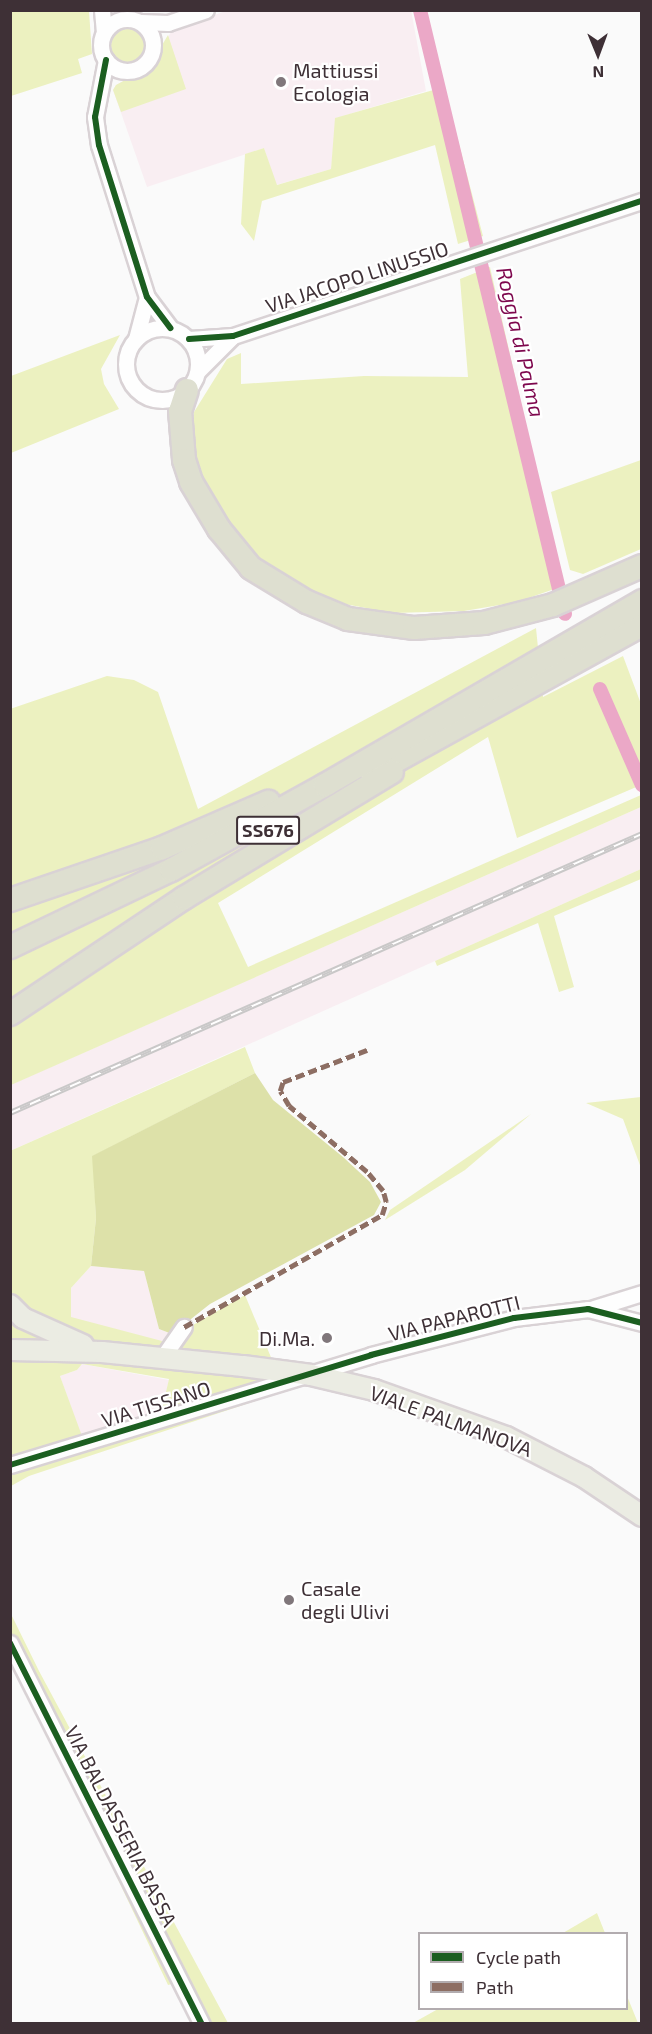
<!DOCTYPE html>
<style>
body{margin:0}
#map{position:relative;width:652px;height:2034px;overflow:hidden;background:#fafafa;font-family:"Exo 2",sans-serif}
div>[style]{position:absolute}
.built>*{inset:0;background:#f9eef2}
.green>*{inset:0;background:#ecf1c0}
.round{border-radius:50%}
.forest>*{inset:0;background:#dde1a9}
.canal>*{height:14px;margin:-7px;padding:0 7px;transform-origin:7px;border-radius:7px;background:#eba8c7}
.roads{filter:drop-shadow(2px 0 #d9d2d5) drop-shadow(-2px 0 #d9d2d5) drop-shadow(0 2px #d9d2d5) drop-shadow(0 -2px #d9d2d5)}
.minor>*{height:15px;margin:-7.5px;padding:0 7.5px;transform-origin:7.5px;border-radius:7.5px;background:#fefefe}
.minor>.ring{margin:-7.5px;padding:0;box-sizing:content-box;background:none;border:15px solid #fefefe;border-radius:50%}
.major>*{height:20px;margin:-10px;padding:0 10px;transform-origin:10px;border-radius:10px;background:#ebece3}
.highway>*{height:22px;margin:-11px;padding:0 11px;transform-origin:11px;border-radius:11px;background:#dedfd0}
.rail>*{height:6px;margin-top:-3px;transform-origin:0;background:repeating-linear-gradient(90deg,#fff 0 11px,#c9c8c8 0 22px);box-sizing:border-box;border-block:2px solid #c9c8c8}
.quiet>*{height:4.5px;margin-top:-2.25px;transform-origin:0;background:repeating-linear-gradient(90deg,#8d6e63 0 9px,transparent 0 13.5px)}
.cycleway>*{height:6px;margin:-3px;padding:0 3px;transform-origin:3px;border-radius:3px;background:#1b5e20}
.dots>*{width:16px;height:16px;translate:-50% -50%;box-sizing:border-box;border:3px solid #fff;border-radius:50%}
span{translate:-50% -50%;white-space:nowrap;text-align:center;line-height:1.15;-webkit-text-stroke:4.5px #fff;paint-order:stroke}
.shield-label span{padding:2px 4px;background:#fff;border:2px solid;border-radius:4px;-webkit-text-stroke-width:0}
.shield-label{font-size:18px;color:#3e3036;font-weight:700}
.poi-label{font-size:20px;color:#3e3036}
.left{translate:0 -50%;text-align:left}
.right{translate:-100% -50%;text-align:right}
.street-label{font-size:20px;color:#3e3036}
.water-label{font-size:21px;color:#7e084e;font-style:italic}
.frame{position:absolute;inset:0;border:12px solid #3e3036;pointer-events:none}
.legend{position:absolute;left:418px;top:1932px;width:210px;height:78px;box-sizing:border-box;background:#fff;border:2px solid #b2acaf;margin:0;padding:8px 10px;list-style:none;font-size:18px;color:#3e3036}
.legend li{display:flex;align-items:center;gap:12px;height:30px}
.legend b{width:30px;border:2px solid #b2acaf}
.north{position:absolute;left:568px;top:24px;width:60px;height:60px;-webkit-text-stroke:4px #fff;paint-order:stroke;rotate:179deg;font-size:16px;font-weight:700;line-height:24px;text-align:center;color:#3e3036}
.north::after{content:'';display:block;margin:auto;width:21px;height:27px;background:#3e3036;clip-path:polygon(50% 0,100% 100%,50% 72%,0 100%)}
</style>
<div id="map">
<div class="built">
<i style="clip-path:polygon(411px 10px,426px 91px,336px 118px,331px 169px,276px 185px,264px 148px,147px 187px,113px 90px,116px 85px,149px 67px,173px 29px,226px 11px)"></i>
<i style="clip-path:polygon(641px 807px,641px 869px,10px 1151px,10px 1085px)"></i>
<i style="clip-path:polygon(91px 1266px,144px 1271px,159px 1329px,172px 1334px,165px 1344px,71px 1318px,71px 1288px)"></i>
<i style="clip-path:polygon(82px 1364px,169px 1380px,161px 1413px,81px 1436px,60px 1376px,77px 1370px)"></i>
</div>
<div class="green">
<i style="clip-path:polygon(10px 11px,89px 11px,92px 54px,78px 59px,82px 73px,11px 96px)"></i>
<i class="round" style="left:111px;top:29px;width:34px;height:34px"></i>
<i style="clip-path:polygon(168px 35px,186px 89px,121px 112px,113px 90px,116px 85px,149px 67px)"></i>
<i style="clip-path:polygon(444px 87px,483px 236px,458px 244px,435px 145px,262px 201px,254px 241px,241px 224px,245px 154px,264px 148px,277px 185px,331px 169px,335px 118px)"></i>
<i style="clip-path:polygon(490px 267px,563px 586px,517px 602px,464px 611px,393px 613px,323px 600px,263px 566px,239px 543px,198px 477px,191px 436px,194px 412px,227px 359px,241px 353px,241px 384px,364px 376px,468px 377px,460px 279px)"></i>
<i style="clip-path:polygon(120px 335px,101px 369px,104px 384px,119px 409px,11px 453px,11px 376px)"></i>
<i style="clip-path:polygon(641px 460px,641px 549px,583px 574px,570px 570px,551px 492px)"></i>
<i style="clip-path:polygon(536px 628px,543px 697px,623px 656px,641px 704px,641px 785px,517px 838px,488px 737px,218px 903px,248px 967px,641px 795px,641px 807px,11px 1085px,10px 709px,107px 676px,134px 680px,158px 692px,198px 809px)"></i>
<i style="clip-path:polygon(641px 869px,641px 879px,554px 916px,574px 987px,559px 992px,538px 923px,437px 966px,435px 961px)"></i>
<i style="clip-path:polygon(evenodd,245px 1047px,255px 1073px,93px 1156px,96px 1218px,91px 1266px,71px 1288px,71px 1317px,181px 1346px,193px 1325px,245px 1295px,285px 1391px,29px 1476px,11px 1486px,10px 1151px,245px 1047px,82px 1364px,169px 1379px,161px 1413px,82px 1436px,60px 1376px,77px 1370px,82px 1364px)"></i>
<i style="clip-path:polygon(641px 1097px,642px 1097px,641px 1168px,623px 1119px,586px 1103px)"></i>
<i style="clip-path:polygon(531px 1114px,465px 1170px,385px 1220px,390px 1210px)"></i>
<i style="clip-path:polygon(10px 1612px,39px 1671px,228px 2023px,193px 2023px,172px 1984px,168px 1985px,11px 1654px)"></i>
<i style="clip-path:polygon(597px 1913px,605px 1933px,563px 1933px)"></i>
<i style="clip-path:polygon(627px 1996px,638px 2023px,413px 2023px,438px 2009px,626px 2008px)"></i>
</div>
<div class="forest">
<i style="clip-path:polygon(255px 1073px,273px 1100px,343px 1157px,370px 1182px,381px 1202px,374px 1215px,210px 1304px,172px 1334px,159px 1329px,144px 1271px,91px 1266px,96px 1218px,92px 1156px)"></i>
</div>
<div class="canal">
<i style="left:420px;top:10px;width:621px;rotate:76.5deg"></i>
<i style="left:600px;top:689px;width:105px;rotate:66.4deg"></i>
</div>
<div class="roads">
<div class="minor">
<i style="left:102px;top:10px;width:21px;rotate:85deg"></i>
<i class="ring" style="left:101px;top:19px;width:37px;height:37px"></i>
<i style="left:141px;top:22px;width:27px;rotate:2deg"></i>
<i style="left:168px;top:23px;width:40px;rotate:-18.9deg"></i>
<i style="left:106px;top:60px;width:58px;rotate:100.9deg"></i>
<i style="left:95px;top:117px;width:28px;rotate:82deg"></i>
<i style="left:99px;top:145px;width:159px;rotate:72.5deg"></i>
<i style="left:147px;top:297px;width:39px;rotate:53deg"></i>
<i class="ring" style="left:126px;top:328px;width:57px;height:57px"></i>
<i style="left:136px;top:339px;width:43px;rotate:-75.3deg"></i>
<i style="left:189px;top:339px;width:44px;rotate:-3.9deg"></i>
<i style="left:233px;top:336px;width:431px;rotate:-18.3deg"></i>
<i style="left:198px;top:371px;width:47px;rotate:-45deg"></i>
<i style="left:594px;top:1308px;width:50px;rotate:-17.4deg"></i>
<i style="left:162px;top:1358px;width:38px;rotate:-55deg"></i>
<i style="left:10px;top:1465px;width:377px;rotate:-16.9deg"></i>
<i style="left:371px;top:1355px;width:148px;rotate:-14.5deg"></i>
<i style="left:514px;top:1318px;width:75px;rotate:-6.9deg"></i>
<i style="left:588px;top:1309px;width:56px;rotate:14.5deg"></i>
<i style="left:10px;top:1643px;width:427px;rotate:63.3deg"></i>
</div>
<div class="major">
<i style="left:10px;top:1305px;width:18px;rotate:45deg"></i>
<i style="left:23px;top:1318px;width:66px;rotate:24.2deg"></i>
<i style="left:10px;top:1350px;width:92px;rotate:1.2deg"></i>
<i style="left:102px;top:1352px;width:142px;rotate:5.7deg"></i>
<i style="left:243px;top:1366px;width:69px;rotate:7.5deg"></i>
<i style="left:311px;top:1375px;width:65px;rotate:13.4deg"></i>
<i style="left:374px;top:1390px;width:140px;rotate:19.6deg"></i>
<i style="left:506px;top:1437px;width:88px;rotate:27.1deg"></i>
<i style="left:584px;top:1477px;width:70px;rotate:33.9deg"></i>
</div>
<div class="highway">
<i style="left:187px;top:390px;width:22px;rotate:108deg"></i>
<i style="left:180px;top:411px;width:49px;rotate:85.3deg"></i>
<i style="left:184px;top:460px;width:23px;rotate:72deg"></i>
<i style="left:191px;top:482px;width:55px;rotate:59.2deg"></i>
<i style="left:219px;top:529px;width:50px;rotate:50.6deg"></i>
<i style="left:251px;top:568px;width:66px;rotate:31.3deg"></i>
<i style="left:307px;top:602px;width:44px;rotate:22.5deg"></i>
<i style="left:348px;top:619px;width:67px;rotate:7.8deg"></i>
<i style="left:414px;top:628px;width:70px;rotate:-4.1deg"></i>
<i style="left:484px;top:623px;width:71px;rotate:-14.6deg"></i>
<i style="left:553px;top:605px;width:97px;rotate:-23.7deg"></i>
<i style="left:372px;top:774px;width:308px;rotate:-28.9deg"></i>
<i style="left:10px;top:900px;width:161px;rotate:-18.9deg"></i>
<i style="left:162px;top:848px;width:116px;rotate:-23.5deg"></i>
<i style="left:10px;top:947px;width:178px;rotate:-25.6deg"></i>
<i style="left:171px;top:870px;width:176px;rotate:-28.9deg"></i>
<i style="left:325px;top:785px;width:367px;rotate:-30.1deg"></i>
<i style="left:10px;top:1014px;width:209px;rotate:-33.7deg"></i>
<i style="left:184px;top:898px;width:243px;rotate:-31.2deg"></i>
</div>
</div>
<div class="rail">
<i style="left:10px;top:1113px;width:691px;rotate:-23.82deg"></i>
</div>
<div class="quiet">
<i style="left:184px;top:1327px;width:227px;rotate:-29.5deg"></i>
<i style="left:382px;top:1215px;width:14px;rotate:-73deg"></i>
<i style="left:386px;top:1202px;width:11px;rotate:-105deg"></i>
<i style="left:383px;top:1191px;width:25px;rotate:-130deg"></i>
<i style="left:367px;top:1172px;width:102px;rotate:-139.8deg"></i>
<i style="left:289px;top:1106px;width:17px;rotate:-121deg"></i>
<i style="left:280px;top:1091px;width:9px;rotate:-72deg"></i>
<i style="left:283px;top:1082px;width:90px;rotate:-20.9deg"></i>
</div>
<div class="cycleway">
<i style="left:106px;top:60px;width:58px;rotate:100.9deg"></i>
<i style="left:95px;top:117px;width:28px;rotate:82deg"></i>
<i style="left:99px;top:145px;width:159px;rotate:72.5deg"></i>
<i style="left:147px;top:297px;width:39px;rotate:53deg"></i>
<i style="left:189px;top:339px;width:44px;rotate:-3.9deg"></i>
<i style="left:233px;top:336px;width:431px;rotate:-18.3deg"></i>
<i style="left:10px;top:1465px;width:377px;rotate:-16.9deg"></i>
<i style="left:371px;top:1355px;width:148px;rotate:-14.5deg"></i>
<i style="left:514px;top:1318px;width:75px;rotate:-6.9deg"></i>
<i style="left:588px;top:1309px;width:56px;rotate:14.5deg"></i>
<i style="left:10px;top:1643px;width:427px;rotate:63.3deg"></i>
</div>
<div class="dots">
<i style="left:281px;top:82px;background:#80777b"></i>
<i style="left:327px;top:1338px;background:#80777b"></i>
<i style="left:289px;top:1600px;background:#80777b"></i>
</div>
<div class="shield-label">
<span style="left:268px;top:830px">SS676</span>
</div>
<div class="poi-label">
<span class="left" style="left:293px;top:82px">Mattiussi<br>Ecologia</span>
<span class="right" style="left:315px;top:1338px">Di.Ma.</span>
<span class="left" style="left:301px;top:1600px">Casale<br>degli Ulivi</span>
</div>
<div class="street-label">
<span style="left:357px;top:277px;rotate:-18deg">VIA JACOPO LINUSSIO</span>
<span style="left:454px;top:1318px;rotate:-14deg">VIA PAPAROTTI</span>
<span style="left:156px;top:1404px;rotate:-17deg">VIA TISSANO</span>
<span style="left:451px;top:1421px;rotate:20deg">VIALE PALMANOVA</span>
<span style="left:121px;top:1826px;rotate:63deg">VIA BALDASSERIA BASSA</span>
</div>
<div class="water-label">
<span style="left:521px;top:342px;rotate:77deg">Roggia di Palma</span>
</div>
<div class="frame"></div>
<ul class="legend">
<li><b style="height:8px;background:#1b5e20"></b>Cycle path</li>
<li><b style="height:8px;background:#8d6e63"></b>Path</li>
</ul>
<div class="north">N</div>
</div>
